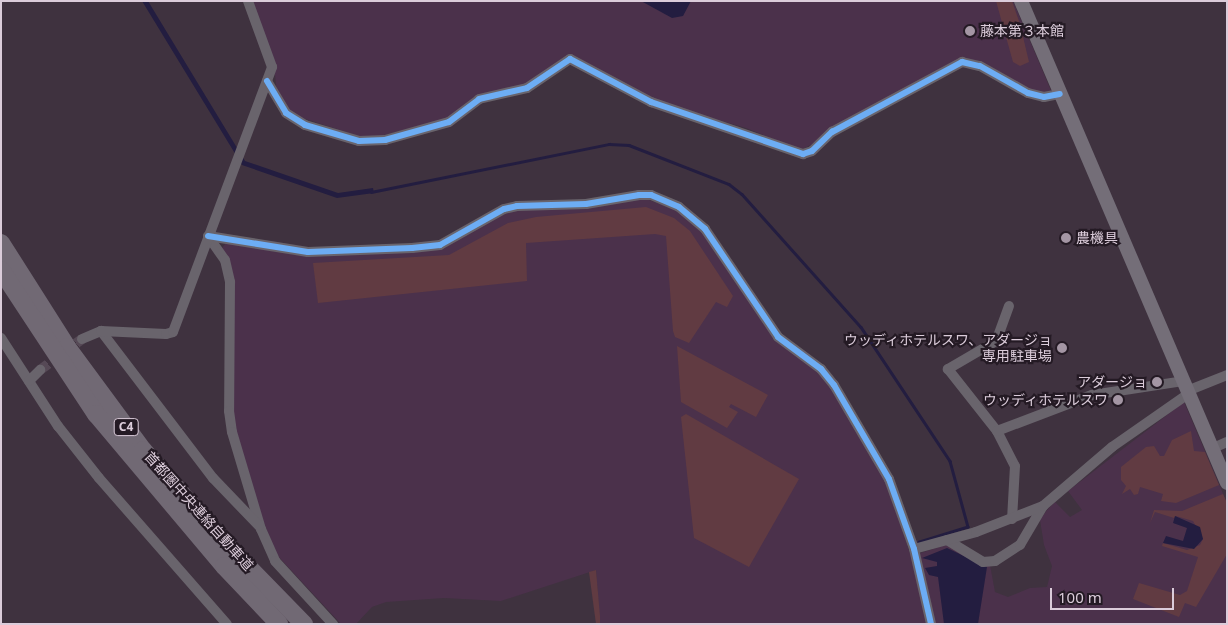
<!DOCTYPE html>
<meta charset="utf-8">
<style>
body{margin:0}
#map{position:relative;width:1228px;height:625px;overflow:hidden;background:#3f323f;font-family:"Noto Sans","Noto Sans JP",sans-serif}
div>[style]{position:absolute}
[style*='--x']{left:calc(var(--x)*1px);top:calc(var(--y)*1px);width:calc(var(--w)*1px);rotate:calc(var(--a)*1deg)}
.built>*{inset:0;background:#4b314b}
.green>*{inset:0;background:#613b42}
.water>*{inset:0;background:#231d40}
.stream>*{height:2.5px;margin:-1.25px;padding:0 1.25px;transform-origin:1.25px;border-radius:1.25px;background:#231d40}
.street-tunnel>*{height:10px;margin-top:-5px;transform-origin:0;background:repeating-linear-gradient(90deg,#564956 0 10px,transparent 0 15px)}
.street>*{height:10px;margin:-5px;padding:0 5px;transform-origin:5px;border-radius:5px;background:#69646c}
.secondary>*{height:14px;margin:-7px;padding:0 7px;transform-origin:7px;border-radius:7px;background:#746e78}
.highway>*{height:18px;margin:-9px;padding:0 9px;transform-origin:9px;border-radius:9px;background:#716974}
.cycleway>*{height:6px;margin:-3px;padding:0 3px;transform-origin:3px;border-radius:3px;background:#6dadf4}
.dots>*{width:14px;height:14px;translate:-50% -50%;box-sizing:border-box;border:2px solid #241a24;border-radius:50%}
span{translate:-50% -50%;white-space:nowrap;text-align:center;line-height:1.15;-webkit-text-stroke:4.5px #241a24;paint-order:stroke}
.shield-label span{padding:1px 4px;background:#241a24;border:1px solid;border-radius:4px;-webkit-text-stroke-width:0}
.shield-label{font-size:12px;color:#dbccda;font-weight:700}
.poi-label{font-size:14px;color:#dbccda}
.left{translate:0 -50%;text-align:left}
.right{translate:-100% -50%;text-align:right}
.street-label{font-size:14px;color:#dbccda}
.frame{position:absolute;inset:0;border:2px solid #dbccda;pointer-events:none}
.scale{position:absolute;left:1050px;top:588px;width:124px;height:22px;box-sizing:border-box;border:2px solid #dbccda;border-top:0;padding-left:6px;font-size:15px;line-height:18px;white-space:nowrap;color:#dbccda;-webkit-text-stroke:4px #241a24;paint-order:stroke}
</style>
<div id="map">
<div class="built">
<i style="clip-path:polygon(252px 1px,1013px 1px,1052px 93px,1039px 94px,972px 60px,801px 150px,746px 128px,666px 105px,568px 56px,526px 84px,475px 98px,447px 119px,368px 139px,293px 115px,277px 93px,274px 65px)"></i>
<i style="clip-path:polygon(646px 199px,677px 210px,703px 233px,774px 339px,817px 371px,830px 386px,885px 480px,911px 556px,946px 545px,990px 565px,995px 592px,1008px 597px,1030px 588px,1047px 587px,1052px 566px,1044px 545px,1040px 520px,1047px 510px,1055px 502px,1070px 517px,1082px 510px,1068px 491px,1184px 402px,1227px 503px,1227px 624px,600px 624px,596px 570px,501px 601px,444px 598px,386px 602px,372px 607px,356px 624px,341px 624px,276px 554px,261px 515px,233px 421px,229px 261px,222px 248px,226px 243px,297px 255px,447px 246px,497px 217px,516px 210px)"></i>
</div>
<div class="green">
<i style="clip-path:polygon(996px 1px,1012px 1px,1020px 24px,1029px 62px,1020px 66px,1013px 62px)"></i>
<i style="clip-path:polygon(646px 207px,674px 218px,690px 231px,733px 296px,727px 307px,716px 302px,689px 343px,675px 337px,673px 331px,666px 236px,655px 234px,526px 243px,527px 281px,318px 303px,313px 263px,449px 255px,508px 223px,536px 217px)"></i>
<i style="clip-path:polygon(677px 346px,768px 395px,756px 417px,731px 404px,729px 407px,738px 412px,727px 428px,681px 402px)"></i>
<i style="clip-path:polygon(686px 414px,799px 479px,749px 567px,694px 538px,681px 417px)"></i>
<i style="clip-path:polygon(1191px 431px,1194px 451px,1205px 452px,1219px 485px,1176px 503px,1161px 501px,1163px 494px,1140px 487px,1138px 494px,1134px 495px,1130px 489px,1122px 494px,1126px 486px,1121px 480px,1121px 467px,1146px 447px,1154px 446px,1160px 456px,1164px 456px,1172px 440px)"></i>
<i style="clip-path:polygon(1223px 494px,1227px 503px,1227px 554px,1196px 607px,1185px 603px,1179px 617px,1133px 599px,1139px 583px,1180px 595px,1187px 591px,1198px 557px,1162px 546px,1163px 543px,1187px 550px,1200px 545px,1203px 539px,1193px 521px,1176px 516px,1174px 518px,1155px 512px,1150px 523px,1154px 510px,1182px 511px)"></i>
<i style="clip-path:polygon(596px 570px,600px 616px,600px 624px,596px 624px,589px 572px)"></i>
</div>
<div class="water">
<i style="clip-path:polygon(142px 1px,148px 1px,245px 161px,338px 193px,373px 188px,374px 193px,337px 198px,242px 165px)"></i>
<i style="clip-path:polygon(641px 1px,691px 1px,683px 16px,672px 18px)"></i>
<i style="clip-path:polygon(1175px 516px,1200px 527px,1203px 539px,1194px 549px,1163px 543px,1166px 536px,1183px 541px,1187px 528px,1173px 523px)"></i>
<i style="clip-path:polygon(947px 548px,987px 567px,978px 624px,944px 624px,938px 577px,929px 575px,925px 568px,937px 566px,937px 562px,922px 558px)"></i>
</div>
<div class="stream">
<i style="--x:371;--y:192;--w:243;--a:-11.4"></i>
<i style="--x:609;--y:144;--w:20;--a:3"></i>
<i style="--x:629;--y:145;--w:107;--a:21.3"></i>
<i style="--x:729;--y:184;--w:16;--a:38"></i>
<i style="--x:742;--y:194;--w:178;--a:48.2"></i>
<i style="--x:861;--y:327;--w:161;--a:56.4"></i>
<i style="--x:950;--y:461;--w:68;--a:74.7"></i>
<i style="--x:968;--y:527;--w:51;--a:163"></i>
</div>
<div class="street-tunnel">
<i style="--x:40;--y:370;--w:52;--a:-36.4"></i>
</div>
<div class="street">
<i style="--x:267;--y:81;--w:37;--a:59"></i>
<i style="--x:286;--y:113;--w:22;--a:32"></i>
<i style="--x:305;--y:125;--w:56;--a:16.5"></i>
<i style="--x:359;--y:141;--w:26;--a:-2"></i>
<i style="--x:385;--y:140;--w:66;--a:-15.7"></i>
<i style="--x:449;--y:122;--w:38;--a:-37"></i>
<i style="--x:479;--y:99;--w:49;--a:-12.9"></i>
<i style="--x:527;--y:88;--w:52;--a:-34"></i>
<i style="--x:570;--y:59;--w:92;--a:28"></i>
<i style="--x:651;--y:102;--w:161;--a:18.9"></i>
<i style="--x:803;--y:154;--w:9;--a:-18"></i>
<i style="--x:812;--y:151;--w:28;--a:-44"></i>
<i style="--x:832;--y:132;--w:148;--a:-28.3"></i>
<i style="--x:962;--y:62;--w:18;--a:13"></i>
<i style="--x:980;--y:66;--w:55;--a:29.4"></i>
<i style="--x:1028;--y:93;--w:16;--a:14"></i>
<i style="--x:1044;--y:97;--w:16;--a:-11"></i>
<i style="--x:208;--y:236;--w:101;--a:9.1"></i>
<i style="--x:308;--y:252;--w:104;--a:-2.2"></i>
<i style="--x:412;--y:248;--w:28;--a:-6"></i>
<i style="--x:440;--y:245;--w:73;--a:-29.4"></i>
<i style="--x:504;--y:209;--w:13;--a:-13"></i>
<i style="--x:517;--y:206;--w:69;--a:-1.7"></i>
<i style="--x:586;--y:204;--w:54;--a:-9.6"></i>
<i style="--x:639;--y:195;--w:12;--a:0"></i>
<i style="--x:651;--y:195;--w:30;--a:23"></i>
<i style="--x:679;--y:207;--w:34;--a:40"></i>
<i style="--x:705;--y:229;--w:130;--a:55.9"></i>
<i style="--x:778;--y:337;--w:54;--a:36.7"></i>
<i style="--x:821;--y:369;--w:21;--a:51"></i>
<i style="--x:834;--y:385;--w:109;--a:59.7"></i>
<i style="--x:889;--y:479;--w:74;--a:70.3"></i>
<i style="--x:914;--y:549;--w:77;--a:77.2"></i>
<i style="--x:208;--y:236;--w:29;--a:55"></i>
<i style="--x:225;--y:260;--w:23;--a:77"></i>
<i style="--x:230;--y:282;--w:129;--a:90.4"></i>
<i style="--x:229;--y:411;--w:21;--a:82"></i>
<i style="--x:232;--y:432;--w:101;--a:73.4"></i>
<i style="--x:261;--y:529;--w:35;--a:66"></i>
<i style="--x:275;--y:561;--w:86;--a:47.4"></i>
<i style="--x:1009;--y:306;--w:37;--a:110"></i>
<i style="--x:996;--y:341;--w:56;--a:149.7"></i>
<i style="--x:948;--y:369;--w:79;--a:51.7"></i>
<i style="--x:997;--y:431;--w:39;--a:63"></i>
<i style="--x:1015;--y:466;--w:53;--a:93.2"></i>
<i style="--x:101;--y:331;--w:185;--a:52.7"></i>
<i style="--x:213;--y:478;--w:66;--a:46.2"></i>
<i style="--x:1;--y:338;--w:105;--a:57.1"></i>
<i style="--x:58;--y:426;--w:66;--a:51.7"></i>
<i style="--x:99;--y:478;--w:194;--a:48.8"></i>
<i style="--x:82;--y:339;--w:21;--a:-23"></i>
<i style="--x:101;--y:331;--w:65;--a:2.6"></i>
<i style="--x:166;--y:334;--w:7;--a:-16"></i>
<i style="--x:173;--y:332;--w:283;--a:-69.5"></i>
<i style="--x:272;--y:67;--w:70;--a:-110"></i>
<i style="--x:29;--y:381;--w:16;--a:-45"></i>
<i style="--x:1187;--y:391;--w:43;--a:-21.8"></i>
<i style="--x:997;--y:431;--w:102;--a:-20.8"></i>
<i style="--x:1092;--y:395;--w:92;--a:-8.7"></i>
<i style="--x:1211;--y:449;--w:17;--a:-24"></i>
<i style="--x:947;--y:540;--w:42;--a:31.4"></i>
<i style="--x:983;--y:562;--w:12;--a:-5"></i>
<i style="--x:995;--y:561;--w:30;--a:-33"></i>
<i style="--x:1020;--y:545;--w:45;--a:-59.5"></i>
<i style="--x:914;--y:549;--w:64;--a:-15.3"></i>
<i style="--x:976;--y:532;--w:72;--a:-21.2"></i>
<i style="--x:1043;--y:506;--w:91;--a:-40.5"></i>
<i style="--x:1112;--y:447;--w:93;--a:-34.9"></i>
</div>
<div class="secondary">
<i style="--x:1021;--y:1;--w:524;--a:66.86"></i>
</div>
<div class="highway">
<i style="--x:1;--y:243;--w:123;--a:57.6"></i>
<i style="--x:67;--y:347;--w:128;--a:53.6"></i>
<i style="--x:143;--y:450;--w:118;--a:48.8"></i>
<i style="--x:221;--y:539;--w:119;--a:45.7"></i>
<i style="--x:1;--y:270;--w:173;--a:56.6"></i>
<i style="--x:96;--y:414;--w:199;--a:49.9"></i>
<i style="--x:224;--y:566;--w:80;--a:46.5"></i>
</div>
<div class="cycleway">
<i style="--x:267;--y:81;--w:37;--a:59"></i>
<i style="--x:286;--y:113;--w:22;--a:32"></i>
<i style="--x:305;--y:125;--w:56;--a:16.5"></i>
<i style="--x:359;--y:141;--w:26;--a:-2"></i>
<i style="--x:385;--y:140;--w:66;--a:-15.7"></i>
<i style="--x:449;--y:122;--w:38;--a:-37"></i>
<i style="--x:479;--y:99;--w:49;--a:-12.9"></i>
<i style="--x:527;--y:88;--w:52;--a:-34"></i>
<i style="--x:570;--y:59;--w:92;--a:28"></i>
<i style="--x:651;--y:102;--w:161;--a:18.9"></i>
<i style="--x:803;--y:154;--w:9;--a:-18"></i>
<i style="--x:812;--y:151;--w:28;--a:-44"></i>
<i style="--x:832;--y:132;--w:148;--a:-28.3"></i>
<i style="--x:962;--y:62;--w:18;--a:13"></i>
<i style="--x:980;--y:66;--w:55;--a:29.4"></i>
<i style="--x:1028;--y:93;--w:16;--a:14"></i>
<i style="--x:1044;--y:97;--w:16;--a:-11"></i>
<i style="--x:208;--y:236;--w:101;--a:9.1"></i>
<i style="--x:308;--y:252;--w:104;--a:-2.2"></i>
<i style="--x:412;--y:248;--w:28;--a:-6"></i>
<i style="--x:440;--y:245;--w:73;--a:-29.4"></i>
<i style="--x:504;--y:209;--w:13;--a:-13"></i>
<i style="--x:517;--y:206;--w:69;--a:-1.7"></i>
<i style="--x:586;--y:204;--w:54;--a:-9.6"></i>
<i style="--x:639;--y:195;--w:12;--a:0"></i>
<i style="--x:651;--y:195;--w:30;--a:23"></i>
<i style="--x:679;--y:207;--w:34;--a:40"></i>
<i style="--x:705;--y:229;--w:130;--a:55.9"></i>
<i style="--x:778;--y:337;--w:54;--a:36.7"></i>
<i style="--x:821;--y:369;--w:21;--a:51"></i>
<i style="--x:834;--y:385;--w:109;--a:59.7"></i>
<i style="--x:889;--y:479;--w:74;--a:70.3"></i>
<i style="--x:914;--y:549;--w:77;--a:77.2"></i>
</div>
<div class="dots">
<i style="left:970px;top:31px;background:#a496a4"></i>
<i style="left:1066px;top:238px;background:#a496a4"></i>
<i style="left:1062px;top:348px;background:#a496a4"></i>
<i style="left:1157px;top:382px;background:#a496a4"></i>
<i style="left:1118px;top:400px;background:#a496a4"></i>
</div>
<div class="shield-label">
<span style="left:126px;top:427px">C4</span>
</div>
<div class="poi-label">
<span class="left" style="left:980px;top:31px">藤本第３本館</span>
<span class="left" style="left:1076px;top:238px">農機具</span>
<span class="right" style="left:1052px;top:348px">ウッディホテルスワ、アダージョ<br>専用駐車場</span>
<span class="right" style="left:1147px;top:382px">アダージョ</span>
<span class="right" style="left:1108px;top:400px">ウッディホテルスワ</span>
</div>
<div class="street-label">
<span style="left:199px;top:511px;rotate:48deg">首都圏中央連絡自動車道</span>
</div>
<div class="frame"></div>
<div class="scale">100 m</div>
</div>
